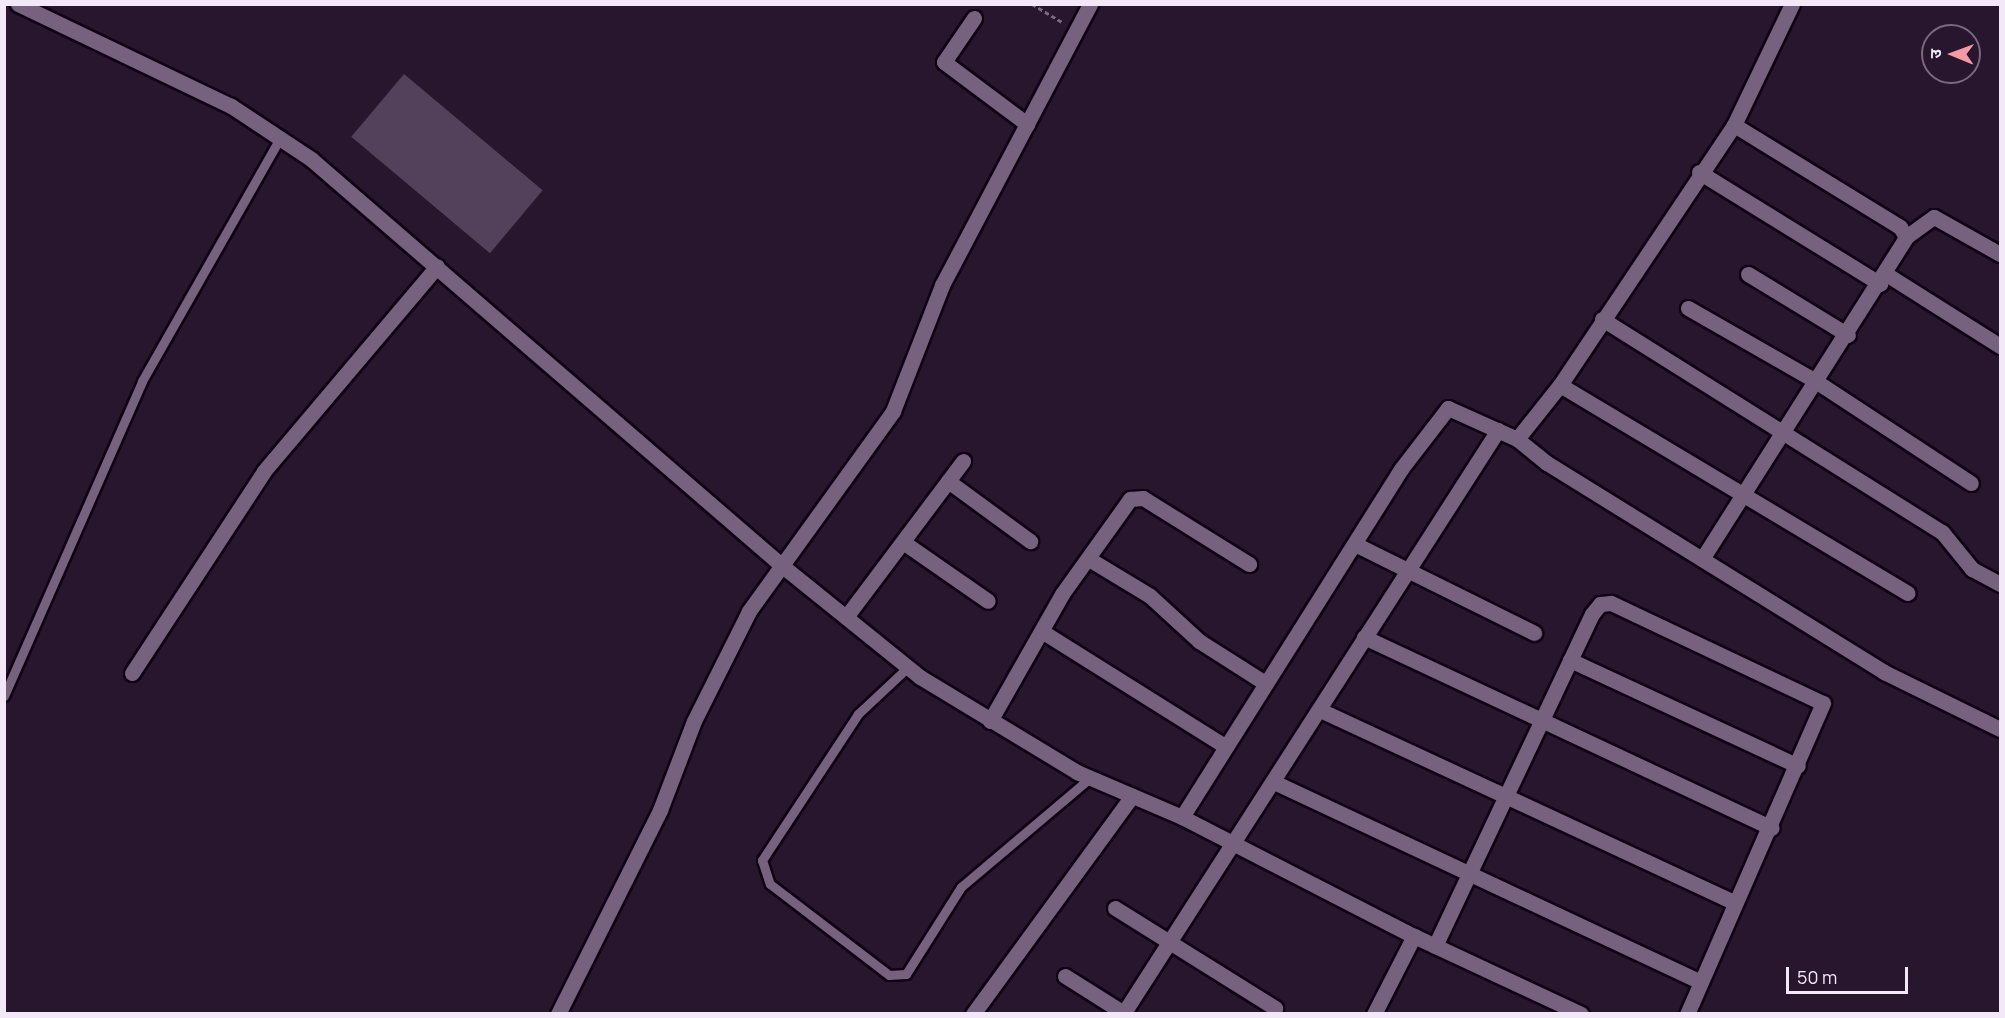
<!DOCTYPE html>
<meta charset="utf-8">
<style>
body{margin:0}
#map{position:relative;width:2005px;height:1018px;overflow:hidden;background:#27162e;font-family:Manrope,"Noto Sans Devanagari",sans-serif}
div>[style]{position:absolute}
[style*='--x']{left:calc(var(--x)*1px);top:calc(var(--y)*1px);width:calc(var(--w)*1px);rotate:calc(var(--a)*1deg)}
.building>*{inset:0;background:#53405a;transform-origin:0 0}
.path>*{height:3px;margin-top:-1.5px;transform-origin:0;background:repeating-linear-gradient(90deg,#77697e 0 4.5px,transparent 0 7.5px)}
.roads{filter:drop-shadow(2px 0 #100215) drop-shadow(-2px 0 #100215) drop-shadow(0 2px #100215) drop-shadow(0 -2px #100215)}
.service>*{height:9px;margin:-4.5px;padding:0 4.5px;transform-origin:4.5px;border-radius:4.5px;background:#76627e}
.minor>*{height:15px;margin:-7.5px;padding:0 7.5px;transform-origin:7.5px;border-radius:7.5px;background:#76627e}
span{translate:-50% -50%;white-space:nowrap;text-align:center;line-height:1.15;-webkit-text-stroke:6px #27162e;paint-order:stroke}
.frame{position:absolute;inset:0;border:6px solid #f3e8f8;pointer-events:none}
.north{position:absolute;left:1921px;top:24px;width:60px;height:60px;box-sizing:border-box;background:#27162e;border:2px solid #796a7f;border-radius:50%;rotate:271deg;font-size:16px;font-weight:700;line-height:24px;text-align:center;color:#f3e8f8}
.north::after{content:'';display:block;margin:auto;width:21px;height:27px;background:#f49aa4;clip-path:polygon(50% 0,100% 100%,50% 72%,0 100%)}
.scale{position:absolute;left:1786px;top:967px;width:122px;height:27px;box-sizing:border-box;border:3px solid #f3e8f8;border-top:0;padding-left:8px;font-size:18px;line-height:21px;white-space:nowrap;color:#f3e8f8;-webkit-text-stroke:4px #27162e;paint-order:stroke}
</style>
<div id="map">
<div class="building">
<i style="left:404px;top:74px;width:181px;height:82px;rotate:40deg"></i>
</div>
<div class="path">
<i style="--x:1032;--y:4;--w:37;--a:31"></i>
</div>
<div class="roads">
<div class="service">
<i style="--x:908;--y:667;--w:69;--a:136.8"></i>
<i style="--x:858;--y:714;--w:175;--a:123.3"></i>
<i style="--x:762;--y:860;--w:25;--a:72"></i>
<i style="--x:770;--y:884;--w:150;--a:37.4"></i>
<i style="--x:889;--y:975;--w:17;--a:-3"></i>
<i style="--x:906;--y:974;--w:103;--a:-57.7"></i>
<i style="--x:961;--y:887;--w:169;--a:-40.2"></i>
<i style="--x:4;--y:696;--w:344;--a:-66.3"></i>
<i style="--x:142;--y:381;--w:279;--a:-60.4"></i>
</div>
<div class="minor">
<i style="--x:18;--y:4;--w:236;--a:25.6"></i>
<i style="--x:231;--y:106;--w:96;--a:33.5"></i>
<i style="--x:311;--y:159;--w:620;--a:40.81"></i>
<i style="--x:780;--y:564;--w:180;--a:38.9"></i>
<i style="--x:920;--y:677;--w:184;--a:31.2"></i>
<i style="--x:1077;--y:772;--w:114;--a:23.2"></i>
<i style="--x:1182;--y:817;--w:261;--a:27.2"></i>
<i style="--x:1414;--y:936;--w:184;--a:25"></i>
<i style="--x:974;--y:18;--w:53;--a:124.3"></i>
<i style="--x:944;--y:62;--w:104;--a:36.8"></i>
<i style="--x:1699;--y:172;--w:213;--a:31.7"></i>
<i style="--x:1906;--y:237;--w:34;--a:-36"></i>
<i style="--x:1934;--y:217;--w:76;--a:29.3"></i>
<i style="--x:1748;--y:274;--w:117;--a:31.4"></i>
<i style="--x:1886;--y:274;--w:135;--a:32.3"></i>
<i style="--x:1688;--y:308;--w:149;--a:29.8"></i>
<i style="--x:1817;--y:382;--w:184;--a:33.3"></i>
<i style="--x:1602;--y:319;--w:401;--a:32.1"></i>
<i style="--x:1942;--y:532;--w:48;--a:51"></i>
<i style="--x:1972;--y:569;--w:32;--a:28"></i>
<i style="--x:1560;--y:385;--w:405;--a:30.9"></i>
<i style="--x:1517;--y:439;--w:69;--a:-51.5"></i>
<i style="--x:1560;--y:385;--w:313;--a:-56.2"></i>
<i style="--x:1734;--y:125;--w:134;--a:-64.4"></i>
<i style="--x:948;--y:481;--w:102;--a:36.2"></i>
<i style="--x:903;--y:542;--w:103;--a:34.8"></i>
<i style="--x:1355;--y:544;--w:200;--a:26.4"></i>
<i style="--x:1089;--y:559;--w:71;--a:31.2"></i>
<i style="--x:1150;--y:596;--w:67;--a:42.6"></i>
<i style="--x:1199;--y:641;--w:78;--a:32.5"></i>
<i style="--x:1702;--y:559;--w:381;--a:-57.6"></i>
<i style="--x:1906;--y:237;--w:12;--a:-121"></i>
<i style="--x:1900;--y:227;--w:195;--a:-148.4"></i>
<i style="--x:846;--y:617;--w:195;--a:-53.1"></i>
<i style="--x:1043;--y:632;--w:215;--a:32.1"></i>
<i style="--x:1364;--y:637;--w:450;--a:25.1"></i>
<i style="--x:1570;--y:660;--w:251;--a:24.9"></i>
<i style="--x:132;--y:673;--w:241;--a:-56.8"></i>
<i style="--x:264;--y:471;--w:268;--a:-49.8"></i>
<i style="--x:1320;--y:710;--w:458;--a:24.9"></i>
<i style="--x:990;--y:721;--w:146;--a:-60.4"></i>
<i style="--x:1062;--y:594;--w:117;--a:-54.4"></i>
<i style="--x:1130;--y:499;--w:13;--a:-4"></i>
<i style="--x:1143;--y:498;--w:125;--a:31.9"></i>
<i style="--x:1276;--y:783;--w:468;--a:25.1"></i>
<i style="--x:1182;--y:817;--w:411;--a:-57.8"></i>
<i style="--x:1401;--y:469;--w:77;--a:-52.4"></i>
<i style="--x:1448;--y:408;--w:76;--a:24.2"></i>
<i style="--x:1517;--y:439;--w:38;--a:39"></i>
<i style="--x:1547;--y:463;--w:397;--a:31.8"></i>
<i style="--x:1884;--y:672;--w:129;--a:26.2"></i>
<i style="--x:1115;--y:908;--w:189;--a:32"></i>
<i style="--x:1435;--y:946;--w:367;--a:-64.7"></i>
<i style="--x:1592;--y:614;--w:13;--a:-51"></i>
<i style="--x:1600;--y:604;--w:11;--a:-5"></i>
<i style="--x:1611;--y:603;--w:234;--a:25.3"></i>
<i style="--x:1823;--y:703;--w:339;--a:113.6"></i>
<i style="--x:1065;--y:976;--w:71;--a:32.3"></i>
<i style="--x:558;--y:1014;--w:228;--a:-63.4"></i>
<i style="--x:660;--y:810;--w:95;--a:-69.1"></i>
<i style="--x:694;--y:721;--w:123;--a:-63.4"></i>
<i style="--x:749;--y:611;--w:246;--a:-54.2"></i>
<i style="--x:893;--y:411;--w:135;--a:-68.7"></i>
<i style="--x:942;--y:285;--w:318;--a:-62.2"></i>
<i style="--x:973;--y:1014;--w:270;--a:-53.9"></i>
<i style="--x:1123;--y:1014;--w:694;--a:-57.29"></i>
<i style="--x:1374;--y:1014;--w:88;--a:-62.9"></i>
</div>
</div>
<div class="frame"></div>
<div class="north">उ</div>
<div class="scale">50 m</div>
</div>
